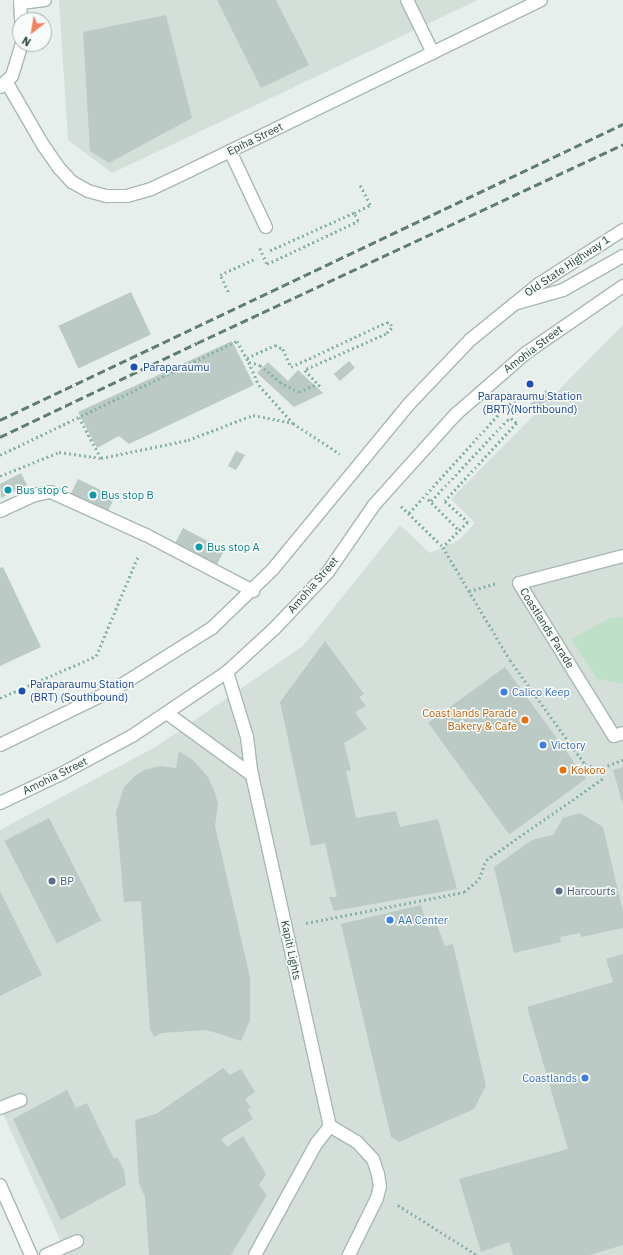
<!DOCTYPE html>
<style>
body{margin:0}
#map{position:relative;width:623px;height:1255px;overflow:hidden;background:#e6efeb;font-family:"IBM Plex Sans",sans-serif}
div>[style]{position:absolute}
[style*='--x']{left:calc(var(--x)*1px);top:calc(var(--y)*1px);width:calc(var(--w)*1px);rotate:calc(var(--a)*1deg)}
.built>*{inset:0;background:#d4dfda}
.green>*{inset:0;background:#bfe0c8}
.building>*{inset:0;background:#bbcac4;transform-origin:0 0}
.path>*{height:2.5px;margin-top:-1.25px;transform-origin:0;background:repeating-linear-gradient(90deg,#86b3a5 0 2px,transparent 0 5px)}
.roads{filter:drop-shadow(1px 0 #a8b8b2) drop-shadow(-1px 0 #a8b8b2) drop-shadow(0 1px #a8b8b2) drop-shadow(0 -1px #a8b8b2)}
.service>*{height:12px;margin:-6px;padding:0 6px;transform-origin:6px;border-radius:6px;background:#fff}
.minor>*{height:12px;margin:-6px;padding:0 6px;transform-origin:6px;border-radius:6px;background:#fff}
.tertiary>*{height:12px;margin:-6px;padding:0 6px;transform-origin:6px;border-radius:6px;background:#fff}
.secondary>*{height:12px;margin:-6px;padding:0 6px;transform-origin:6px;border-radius:6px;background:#fff}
.rail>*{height:3px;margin-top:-1.5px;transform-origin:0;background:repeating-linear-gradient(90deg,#5f7d75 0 8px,transparent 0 12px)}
.dots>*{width:11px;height:11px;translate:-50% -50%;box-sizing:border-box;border:2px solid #f7fbf9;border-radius:50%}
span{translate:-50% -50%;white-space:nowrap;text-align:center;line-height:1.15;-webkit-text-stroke:3px #f7fbf9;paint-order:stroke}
.street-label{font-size:11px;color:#24423a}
.transit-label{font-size:11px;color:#164399}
.left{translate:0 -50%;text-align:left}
.culture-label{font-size:11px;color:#0d838f}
.shop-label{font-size:11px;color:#366cbe}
.right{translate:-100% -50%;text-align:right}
.food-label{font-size:11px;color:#c56008}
.service-label{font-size:11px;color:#4e5e75}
.north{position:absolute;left:12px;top:12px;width:40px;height:40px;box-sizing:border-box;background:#f7fbf9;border:1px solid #a3b1ad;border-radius:50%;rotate:211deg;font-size:11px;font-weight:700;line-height:16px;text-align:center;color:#24423a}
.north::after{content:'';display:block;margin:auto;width:14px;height:18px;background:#f4845f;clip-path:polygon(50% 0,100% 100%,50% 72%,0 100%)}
</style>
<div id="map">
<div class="built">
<i style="clip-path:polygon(59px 0,478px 0,112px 173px,68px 140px)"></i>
<i style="clip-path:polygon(623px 325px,623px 1255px,67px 1255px,0 1107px,0 830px,157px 746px,303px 646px,400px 525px,430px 553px,459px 540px,475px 523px,451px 499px)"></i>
</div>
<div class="green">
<i style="clip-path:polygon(623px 617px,623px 684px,597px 679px,571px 639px,610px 618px)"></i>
</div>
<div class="building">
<i style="clip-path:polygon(217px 0,276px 0,309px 65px,261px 88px)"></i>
<i style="clip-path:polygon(166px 15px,192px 118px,109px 163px,90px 151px,83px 32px)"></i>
<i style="left:131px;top:292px;width:47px;height:80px;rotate:65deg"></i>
<i style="clip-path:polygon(232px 341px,254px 385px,129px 444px,119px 436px,97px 448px,78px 412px)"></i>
<i style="left:349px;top:361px;width:9px;height:20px;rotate:49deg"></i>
<i style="clip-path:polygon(268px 362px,288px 381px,298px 370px,323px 393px,294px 407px,257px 373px)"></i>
<i style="left:546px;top:390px;width:9px;height:21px;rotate:49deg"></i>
<i style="clip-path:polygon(236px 451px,245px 455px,236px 470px,228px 466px)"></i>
<i style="clip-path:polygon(21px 473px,27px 485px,1px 498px,0 484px)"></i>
<i style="left:78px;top:479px;width:41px;height:17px;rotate:26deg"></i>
<i style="left:183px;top:528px;width:47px;height:18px;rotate:28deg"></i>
<i style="clip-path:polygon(3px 567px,41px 647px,0 666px,0 568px)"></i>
<i style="clip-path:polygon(325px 641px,364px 694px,359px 697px,366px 706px,355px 712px,367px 729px,344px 743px,351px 770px,346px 771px,356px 818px,396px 811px,400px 827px,438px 819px,457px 889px,334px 911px,329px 897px,337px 897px,325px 843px,311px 846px,280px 702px)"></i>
<i style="left:505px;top:667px;width:138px;height:95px;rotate:54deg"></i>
<i style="clip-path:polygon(179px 751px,194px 761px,208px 777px,215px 793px,218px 804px,215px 826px,250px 977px,250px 1020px,241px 1041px,207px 1030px,162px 1033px,154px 1037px,150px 1029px,141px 901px,124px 902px,116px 812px,124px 787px,135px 776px,144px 770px,160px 766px,176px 768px)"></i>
<i style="clip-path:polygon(623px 767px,623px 805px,613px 770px)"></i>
<i style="clip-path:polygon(580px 813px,603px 827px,623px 912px,623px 928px,581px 937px,580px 933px,560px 937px,561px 942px,514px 953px,494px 867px,532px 840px,553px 835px,563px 818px)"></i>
<i style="left:49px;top:818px;width:115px;height:50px;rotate:63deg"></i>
<i style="clip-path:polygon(0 891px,42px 975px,0 996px)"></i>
<i style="clip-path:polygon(421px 905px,427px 927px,437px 925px,445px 946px,453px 944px,486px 1086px,474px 1109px,399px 1142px,391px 1137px,341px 924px)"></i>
<i style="clip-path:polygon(623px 954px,623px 1245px,590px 1255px,513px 1255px,509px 1242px,481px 1252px,459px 1179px,568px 1149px,527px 1007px,613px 982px,606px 959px)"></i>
<i style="clip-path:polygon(223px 1068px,230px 1075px,241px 1069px,255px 1092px,245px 1099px,251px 1108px,247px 1109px,253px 1119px,221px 1139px,227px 1147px,243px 1136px,266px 1174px,259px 1185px,267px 1195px,231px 1255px,149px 1255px,145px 1197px,139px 1183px,135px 1120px,156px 1114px)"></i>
<i style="clip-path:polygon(67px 1090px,76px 1108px,87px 1103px,114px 1159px,117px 1157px,124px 1170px,126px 1185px,61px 1220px,13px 1119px)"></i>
</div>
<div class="path">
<i style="--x:354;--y:213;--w:18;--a:-27"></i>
<i style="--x:370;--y:205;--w:22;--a:-117"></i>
<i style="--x:260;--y:248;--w:17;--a:66"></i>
<i style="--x:267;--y:264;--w:101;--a:-25.3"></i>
<i style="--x:358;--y:221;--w:9;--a:-117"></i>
<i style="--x:354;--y:213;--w:92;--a:155.7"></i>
<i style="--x:228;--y:292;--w:19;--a:-115"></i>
<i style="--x:220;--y:275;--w:40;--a:-25"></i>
<i style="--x:247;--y:358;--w:31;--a:-25"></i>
<i style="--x:275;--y:345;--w:9;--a:27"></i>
<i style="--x:283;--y:349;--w:20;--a:66"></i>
<i style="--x:291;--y:367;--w:106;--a:-25.1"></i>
<i style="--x:387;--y:322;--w:4;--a:27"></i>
<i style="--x:391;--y:324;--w:4;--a:76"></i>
<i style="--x:392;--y:328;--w:8;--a:135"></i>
<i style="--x:386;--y:334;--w:89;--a:156"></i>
<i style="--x:305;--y:370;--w:25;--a:47"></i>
<i style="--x:249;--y:362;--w:25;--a:67"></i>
<i style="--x:259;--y:385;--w:51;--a:48.2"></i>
<i style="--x:293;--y:423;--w:56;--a:33.4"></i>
<i style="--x:79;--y:417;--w:47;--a:61.8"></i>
<i style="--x:0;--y:455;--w:263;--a:-25.7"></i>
<i style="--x:237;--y:341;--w:24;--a:60"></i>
<i style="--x:249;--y:362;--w:11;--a:15"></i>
<i style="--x:260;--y:365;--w:26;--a:40"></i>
<i style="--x:280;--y:382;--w:21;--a:28"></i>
<i style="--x:299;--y:392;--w:20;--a:-24"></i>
<i style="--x:0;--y:476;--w:64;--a:-22.1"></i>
<i style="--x:59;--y:452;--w:42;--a:8.1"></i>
<i style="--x:101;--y:458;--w:89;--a:-11.7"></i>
<i style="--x:188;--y:440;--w:70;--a:-21"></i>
<i style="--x:253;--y:415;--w:41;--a:11.3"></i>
<i style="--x:428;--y:499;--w:45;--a:45"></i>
<i style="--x:431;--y:501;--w:111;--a:-46.8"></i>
<i style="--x:507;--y:420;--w:4;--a:-27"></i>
<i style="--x:511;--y:418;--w:8;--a:40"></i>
<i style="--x:517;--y:423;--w:106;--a:132.7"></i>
<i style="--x:445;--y:501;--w:31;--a:42"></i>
<i style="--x:468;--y:522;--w:35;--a:135"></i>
<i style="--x:401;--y:506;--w:59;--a:44.3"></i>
<i style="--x:443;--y:547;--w:131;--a:59.3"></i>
<i style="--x:510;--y:660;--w:128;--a:54.2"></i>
<i style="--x:585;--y:764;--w:14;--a:21"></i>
<i style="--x:598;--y:769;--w:27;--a:-20"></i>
<i style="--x:409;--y:513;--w:143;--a:-47.8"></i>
<i style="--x:505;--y:407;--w:14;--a:-34"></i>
<i style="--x:517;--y:399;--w:18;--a:-16"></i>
<i style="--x:469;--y:591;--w:29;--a:-16"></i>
<i style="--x:0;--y:698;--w:105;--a:-23.6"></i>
<i style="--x:96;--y:656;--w:108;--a:-67.2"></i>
<i style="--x:306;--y:923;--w:161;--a:-11.1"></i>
<i style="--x:464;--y:892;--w:20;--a:-41"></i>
<i style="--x:479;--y:879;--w:20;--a:-70"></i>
<i style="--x:486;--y:860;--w:145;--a:-34.9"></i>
<i style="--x:398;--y:1205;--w:93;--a:32.3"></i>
</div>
<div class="roads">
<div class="service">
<i style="--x:407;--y:0;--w:59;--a:63.9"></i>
<i style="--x:21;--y:3;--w:24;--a:-7"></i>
<i style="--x:230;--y:151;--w:84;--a:64.7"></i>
<i style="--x:514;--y:304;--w:51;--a:-15.9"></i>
<i style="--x:563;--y:290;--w:69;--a:-29.5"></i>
<i style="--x:0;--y:511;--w:38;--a:-25"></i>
<i style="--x:35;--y:495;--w:16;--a:-11"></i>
<i style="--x:51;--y:492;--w:104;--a:24.4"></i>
<i style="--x:146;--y:535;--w:121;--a:27.6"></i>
<i style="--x:623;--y:556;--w:107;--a:165.4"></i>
<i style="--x:519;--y:583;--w:180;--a:58.2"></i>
<i style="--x:614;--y:736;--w:9;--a:-18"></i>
<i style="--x:227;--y:672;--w:68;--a:72.9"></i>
<i style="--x:247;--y:737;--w:38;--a:83"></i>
<i style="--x:252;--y:775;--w:360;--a:77.5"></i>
<i style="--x:330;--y:1126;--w:31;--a:31"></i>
<i style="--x:357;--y:1142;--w:23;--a:47"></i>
<i style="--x:373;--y:1159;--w:16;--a:72"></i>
<i style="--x:378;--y:1174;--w:12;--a:81"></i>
<i style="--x:380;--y:1186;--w:12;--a:104"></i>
<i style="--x:377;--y:1198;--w:64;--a:116.2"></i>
<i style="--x:168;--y:714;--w:104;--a:36"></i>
<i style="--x:0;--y:1108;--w:22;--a:-21"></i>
<i style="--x:46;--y:1255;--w:34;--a:-24"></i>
<i style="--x:255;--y:1255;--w:127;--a:-61.2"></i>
<i style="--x:316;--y:1144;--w:23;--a:-52"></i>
</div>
<div class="minor">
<i style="--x:7;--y:83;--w:72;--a:59.9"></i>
<i style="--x:43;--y:145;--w:28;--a:55"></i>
<i style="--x:59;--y:168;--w:19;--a:47"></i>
<i style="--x:72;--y:182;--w:18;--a:29"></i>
<i style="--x:88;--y:191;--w:20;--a:15"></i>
<i style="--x:107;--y:196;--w:20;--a:0"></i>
<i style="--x:127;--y:196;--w:25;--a:-16"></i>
<i style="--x:151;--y:189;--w:42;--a:-25.3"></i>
<i style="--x:189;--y:171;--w:391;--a:-25.9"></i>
</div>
<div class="tertiary">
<i style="--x:20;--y:0;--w:20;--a:87"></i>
<i style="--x:0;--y:87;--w:16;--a:-43"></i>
<i style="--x:12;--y:76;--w:34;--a:-73"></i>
</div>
<div class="secondary">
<i style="--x:0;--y:745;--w:128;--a:-26"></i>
<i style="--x:115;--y:689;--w:115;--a:-32.2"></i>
<i style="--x:212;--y:628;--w:85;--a:-44"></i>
<i style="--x:273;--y:569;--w:214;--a:-50.5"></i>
<i style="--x:409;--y:404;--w:88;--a:-46.4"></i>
<i style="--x:470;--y:340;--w:89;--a:-39.1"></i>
<i style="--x:539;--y:284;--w:100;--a:-32.7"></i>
<i style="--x:0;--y:803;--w:68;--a:-25.4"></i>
<i style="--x:61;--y:774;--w:81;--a:-28.2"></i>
<i style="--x:132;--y:736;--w:115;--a:-34"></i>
<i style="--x:227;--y:672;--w:64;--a:-42.5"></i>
<i style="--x:274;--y:629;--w:79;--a:-46.5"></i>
<i style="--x:328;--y:572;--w:81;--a:-55.5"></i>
<i style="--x:374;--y:505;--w:122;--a:-48"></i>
<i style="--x:456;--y:414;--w:93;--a:-41.1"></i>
<i style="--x:526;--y:353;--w:118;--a:-34.6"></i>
<i style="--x:0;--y:1185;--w:77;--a:66.1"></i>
</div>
</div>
<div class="rail">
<i style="--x:0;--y:420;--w:690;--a:-25.41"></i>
<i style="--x:0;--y:437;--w:218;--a:-25.5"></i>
<i style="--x:197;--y:343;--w:470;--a:-25"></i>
</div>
<div class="dots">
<i style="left:134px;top:367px;background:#1a4fb4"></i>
<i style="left:530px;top:384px;background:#1a4fb4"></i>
<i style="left:8px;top:490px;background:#0f9aa8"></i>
<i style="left:93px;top:495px;background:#0f9aa8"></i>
<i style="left:199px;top:547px;background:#0f9aa8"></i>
<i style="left:22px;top:691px;background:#1a4fb4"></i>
<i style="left:504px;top:692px;background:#3f7fe0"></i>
<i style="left:525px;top:720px;background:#e8710a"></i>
<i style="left:543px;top:745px;background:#3f7fe0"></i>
<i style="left:563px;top:770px;background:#e8710a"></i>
<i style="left:52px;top:881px;background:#5c6f8a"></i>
<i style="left:559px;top:891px;background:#5c6f8a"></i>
<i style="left:390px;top:920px;background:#3f7fe0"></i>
<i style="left:585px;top:1078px;background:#3f7fe0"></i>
</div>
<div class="street-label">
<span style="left:255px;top:139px;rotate:-26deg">Epiha Street</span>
<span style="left:567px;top:266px;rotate:-34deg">Old State Highway 1</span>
<span style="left:533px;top:349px;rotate:-37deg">Amohia Street</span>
<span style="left:313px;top:585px;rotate:-49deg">Amohia Street</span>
<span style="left:547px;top:628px;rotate:58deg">Coastlands Parade</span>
<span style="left:55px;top:776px;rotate:-26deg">Amohia Street</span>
<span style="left:291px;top:950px;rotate:78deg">Kapiti Lights</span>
</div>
<div class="transit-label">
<span class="left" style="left:143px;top:367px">Paraparaumu</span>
<span style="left:530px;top:403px">Paraparaumu Station<br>(BRT)(Northbound)</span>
<span class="left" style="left:30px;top:691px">Paraparaumu Station<br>(BRT) (Southbound)</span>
</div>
<div class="culture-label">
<span class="left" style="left:16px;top:490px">Bus stop C</span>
<span class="left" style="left:101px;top:495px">Bus stop B</span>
<span class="left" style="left:207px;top:547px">Bus stop A</span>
</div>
<div class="shop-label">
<span class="left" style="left:512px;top:692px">Calico Keep</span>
<span class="left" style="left:551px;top:745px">Victory</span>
<span class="left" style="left:398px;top:920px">AA Center</span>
<span class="right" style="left:577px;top:1078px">Coastlands</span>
</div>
<div class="food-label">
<span class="right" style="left:517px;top:720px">Coast lands Parade<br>Bakery &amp; Cafe</span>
<span class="left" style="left:571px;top:770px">Kokoro</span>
</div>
<div class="service-label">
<span class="left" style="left:60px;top:881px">BP</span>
<span class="left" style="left:567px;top:891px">Harcourts</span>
</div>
<div class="north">N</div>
</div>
